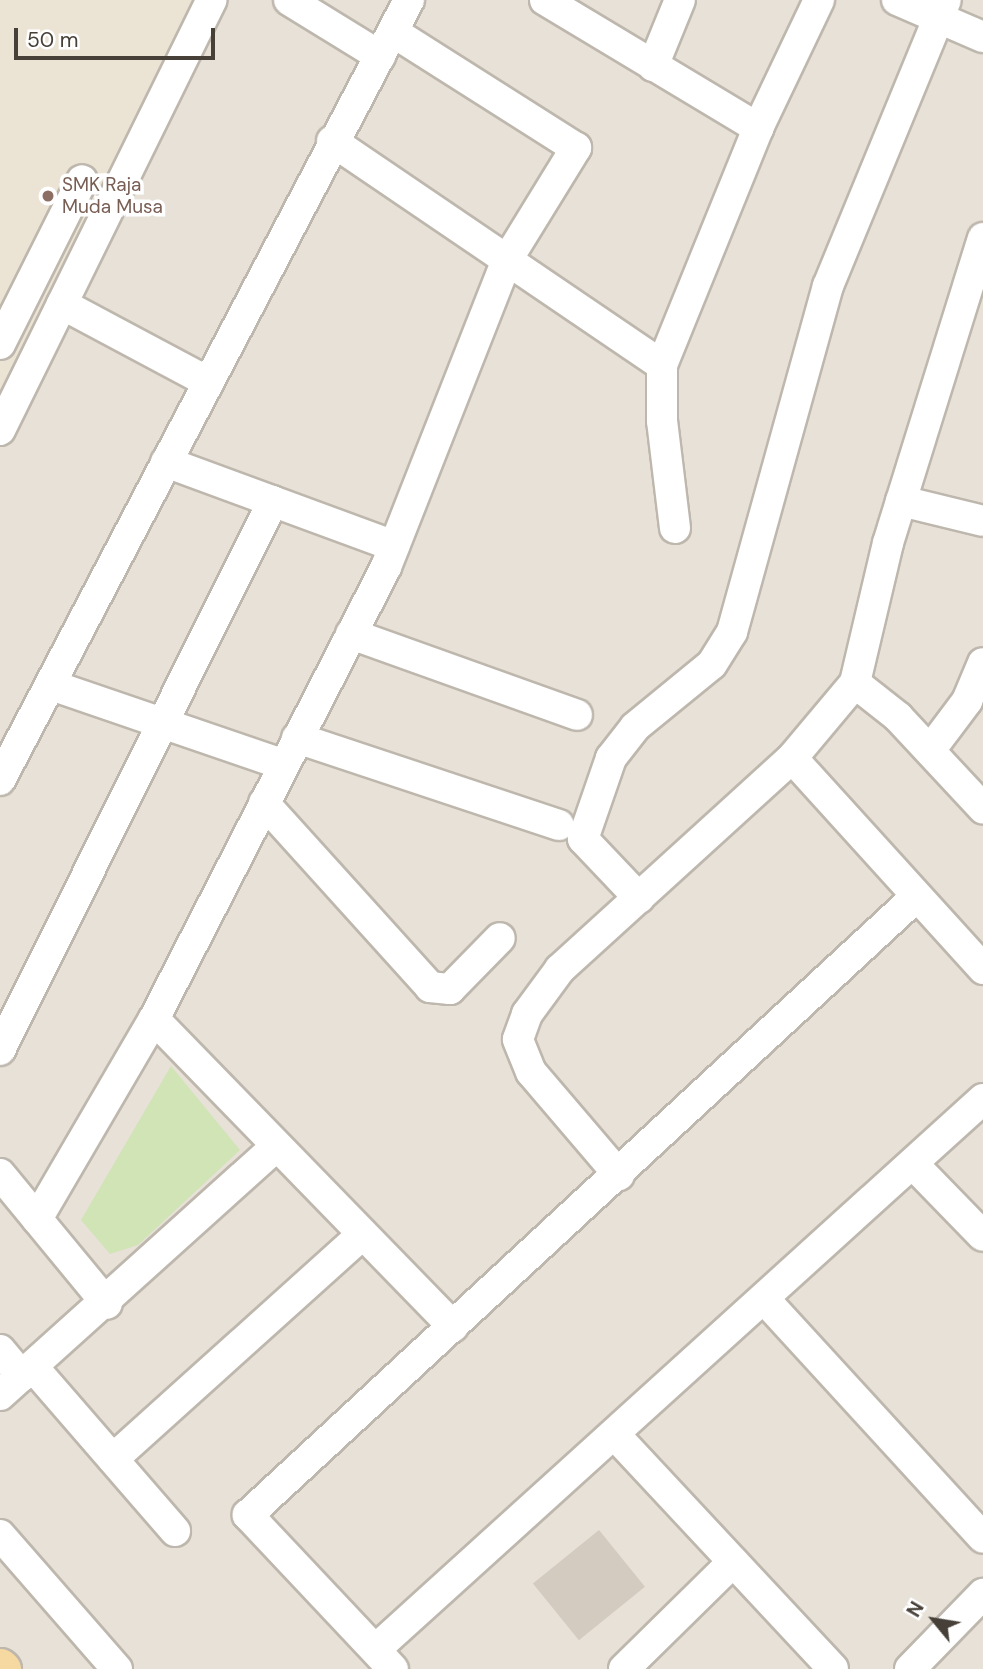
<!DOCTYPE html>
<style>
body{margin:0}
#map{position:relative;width:983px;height:1669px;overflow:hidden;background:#f3f0e9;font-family:"DM Sans",sans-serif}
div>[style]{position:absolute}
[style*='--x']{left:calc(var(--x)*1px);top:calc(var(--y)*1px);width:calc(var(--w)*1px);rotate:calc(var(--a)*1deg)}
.residential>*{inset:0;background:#e7e1d8;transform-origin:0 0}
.education>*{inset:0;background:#ebe4d5}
.green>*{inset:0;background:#d1e4b6}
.building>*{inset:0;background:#d4cbc0;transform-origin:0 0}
.roads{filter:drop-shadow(2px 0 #beb7ad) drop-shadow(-2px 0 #beb7ad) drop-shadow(0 2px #beb7ad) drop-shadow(0 -2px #beb7ad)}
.minor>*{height:30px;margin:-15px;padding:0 15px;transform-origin:15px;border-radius:15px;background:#fff}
.major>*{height:37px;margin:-18.5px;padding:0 18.5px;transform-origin:18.5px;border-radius:18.5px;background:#f6d9a0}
.dots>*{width:19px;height:19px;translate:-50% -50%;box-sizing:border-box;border:4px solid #fff;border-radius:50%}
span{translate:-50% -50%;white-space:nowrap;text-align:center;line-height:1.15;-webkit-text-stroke:7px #fff;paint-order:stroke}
.education-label{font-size:19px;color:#785e54}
.left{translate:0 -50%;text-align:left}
.north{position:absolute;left:899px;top:1585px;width:70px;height:70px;-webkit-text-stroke:5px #fff;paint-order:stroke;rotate:300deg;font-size:19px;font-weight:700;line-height:28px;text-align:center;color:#464038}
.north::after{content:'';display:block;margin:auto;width:24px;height:32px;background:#464038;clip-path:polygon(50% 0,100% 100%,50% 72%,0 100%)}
.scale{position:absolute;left:14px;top:28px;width:201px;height:32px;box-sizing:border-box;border:4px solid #464038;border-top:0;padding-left:9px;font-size:21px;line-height:24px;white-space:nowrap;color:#464038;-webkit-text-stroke:5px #fff;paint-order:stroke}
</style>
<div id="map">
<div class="residential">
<i style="left:0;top:0;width:983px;height:1669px"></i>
</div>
<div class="education">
<i style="clip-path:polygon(0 0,192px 0,0 393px)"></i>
</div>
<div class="green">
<i style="clip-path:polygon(171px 1066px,240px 1150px,138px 1245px,110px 1254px,81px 1220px)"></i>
</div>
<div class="building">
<i style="left:599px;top:1530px;width:73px;height:85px;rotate:51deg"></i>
</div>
<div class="roads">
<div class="minor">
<i style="--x:289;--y:0;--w:107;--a:31.6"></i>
<i style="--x:545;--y:0;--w:249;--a:31"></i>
<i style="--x:897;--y:0;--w:94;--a:23.3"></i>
<i style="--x:653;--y:66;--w:71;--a:-67.8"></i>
<i style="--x:332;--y:141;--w:399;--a:34.2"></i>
<i style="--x:983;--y:238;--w:319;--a:107.3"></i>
<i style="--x:888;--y:543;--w:144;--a:103.3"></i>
<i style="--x:855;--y:683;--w:55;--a:38.3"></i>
<i style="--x:898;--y:717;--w:125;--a:47"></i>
<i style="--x:62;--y:304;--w:166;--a:28.1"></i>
<i style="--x:0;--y:344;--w:183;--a:-63.4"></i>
<i style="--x:0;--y:430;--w:479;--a:-63.8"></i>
<i style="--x:166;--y:462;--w:243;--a:20.2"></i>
<i style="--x:901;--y:501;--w:84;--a:13.7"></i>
<i style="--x:675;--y:528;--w:108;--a:-96.9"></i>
<i style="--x:662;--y:421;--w:56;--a:-90"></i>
<i style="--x:662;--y:365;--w:256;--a:-67.9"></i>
<i style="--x:758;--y:128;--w:142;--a:-64.5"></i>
<i style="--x:351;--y:634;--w:240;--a:19.7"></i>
<i style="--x:51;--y:685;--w:246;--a:18.9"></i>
<i style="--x:297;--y:738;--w:276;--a:18.4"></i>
<i style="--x:931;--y:749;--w:60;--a:-53.1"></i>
<i style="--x:967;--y:701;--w:41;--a:-67.2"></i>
<i style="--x:792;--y:758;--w:285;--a:47.8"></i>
<i style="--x:0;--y:780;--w:881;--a:-62.33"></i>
<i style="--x:264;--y:803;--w:248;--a:47.9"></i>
<i style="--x:430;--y:987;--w:20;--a:6"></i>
<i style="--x:450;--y:989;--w:71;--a:-45.6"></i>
<i style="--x:639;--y:898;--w:81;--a:-133.5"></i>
<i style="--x:583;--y:839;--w:86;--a:-70.9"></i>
<i style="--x:611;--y:758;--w:39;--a:-52"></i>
<i style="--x:635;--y:727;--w:99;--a:-39.3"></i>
<i style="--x:712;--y:664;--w:38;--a:-58"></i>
<i style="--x:732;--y:632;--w:359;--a:-74.5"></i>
<i style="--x:828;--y:286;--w:309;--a:-67.6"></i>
<i style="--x:154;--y:1019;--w:429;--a:45.8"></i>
<i style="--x:0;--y:1050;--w:613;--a:-63.56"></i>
<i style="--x:913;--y:1164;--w:100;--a:45.8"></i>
<i style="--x:0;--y:1174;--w:168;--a:50.5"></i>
<i style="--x:619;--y:1175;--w:135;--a:-130.5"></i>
<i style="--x:531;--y:1072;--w:35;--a:-112"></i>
<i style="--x:518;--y:1039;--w:27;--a:-70"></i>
<i style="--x:527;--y:1014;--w:56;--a:-53.7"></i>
<i style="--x:560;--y:969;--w:314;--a:-42.3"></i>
<i style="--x:792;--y:758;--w:98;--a:-50"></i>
<i style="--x:37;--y:1219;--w:232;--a:-59.7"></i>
<i style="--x:154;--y:1019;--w:508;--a:-62.83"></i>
<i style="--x:386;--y:567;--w:330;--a:-68.5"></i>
<i style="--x:507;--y:260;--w:132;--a:-58.4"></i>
<i style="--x:576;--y:148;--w:217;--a:-147.6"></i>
<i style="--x:766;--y:1301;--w:321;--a:47.5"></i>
<i style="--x:0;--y:1350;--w:34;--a:50"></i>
<i style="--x:33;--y:1367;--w:217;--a:49.1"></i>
<i style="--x:0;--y:1395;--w:372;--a:-42"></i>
<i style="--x:616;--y:1436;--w:318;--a:47"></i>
<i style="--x:113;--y:1459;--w:336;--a:-42"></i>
<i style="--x:0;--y:1535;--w:178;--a:48.9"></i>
<i style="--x:376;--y:1649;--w:819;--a:-42.18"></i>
<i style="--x:393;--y:1669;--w:212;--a:-133.3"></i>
<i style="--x:248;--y:1515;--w:911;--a:-42.78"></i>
<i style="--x:624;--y:1669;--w:153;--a:-44.5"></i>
<i style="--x:910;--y:1669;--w:105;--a:-45.8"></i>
</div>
<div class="major">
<i style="--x:0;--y:1667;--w:3;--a:45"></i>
</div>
</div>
<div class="dots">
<i style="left:48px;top:196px;background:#8d6e63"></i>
</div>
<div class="education-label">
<span class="left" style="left:62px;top:196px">SMK Raja<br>Muda Musa</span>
</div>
<div class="north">N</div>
<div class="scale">50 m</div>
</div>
